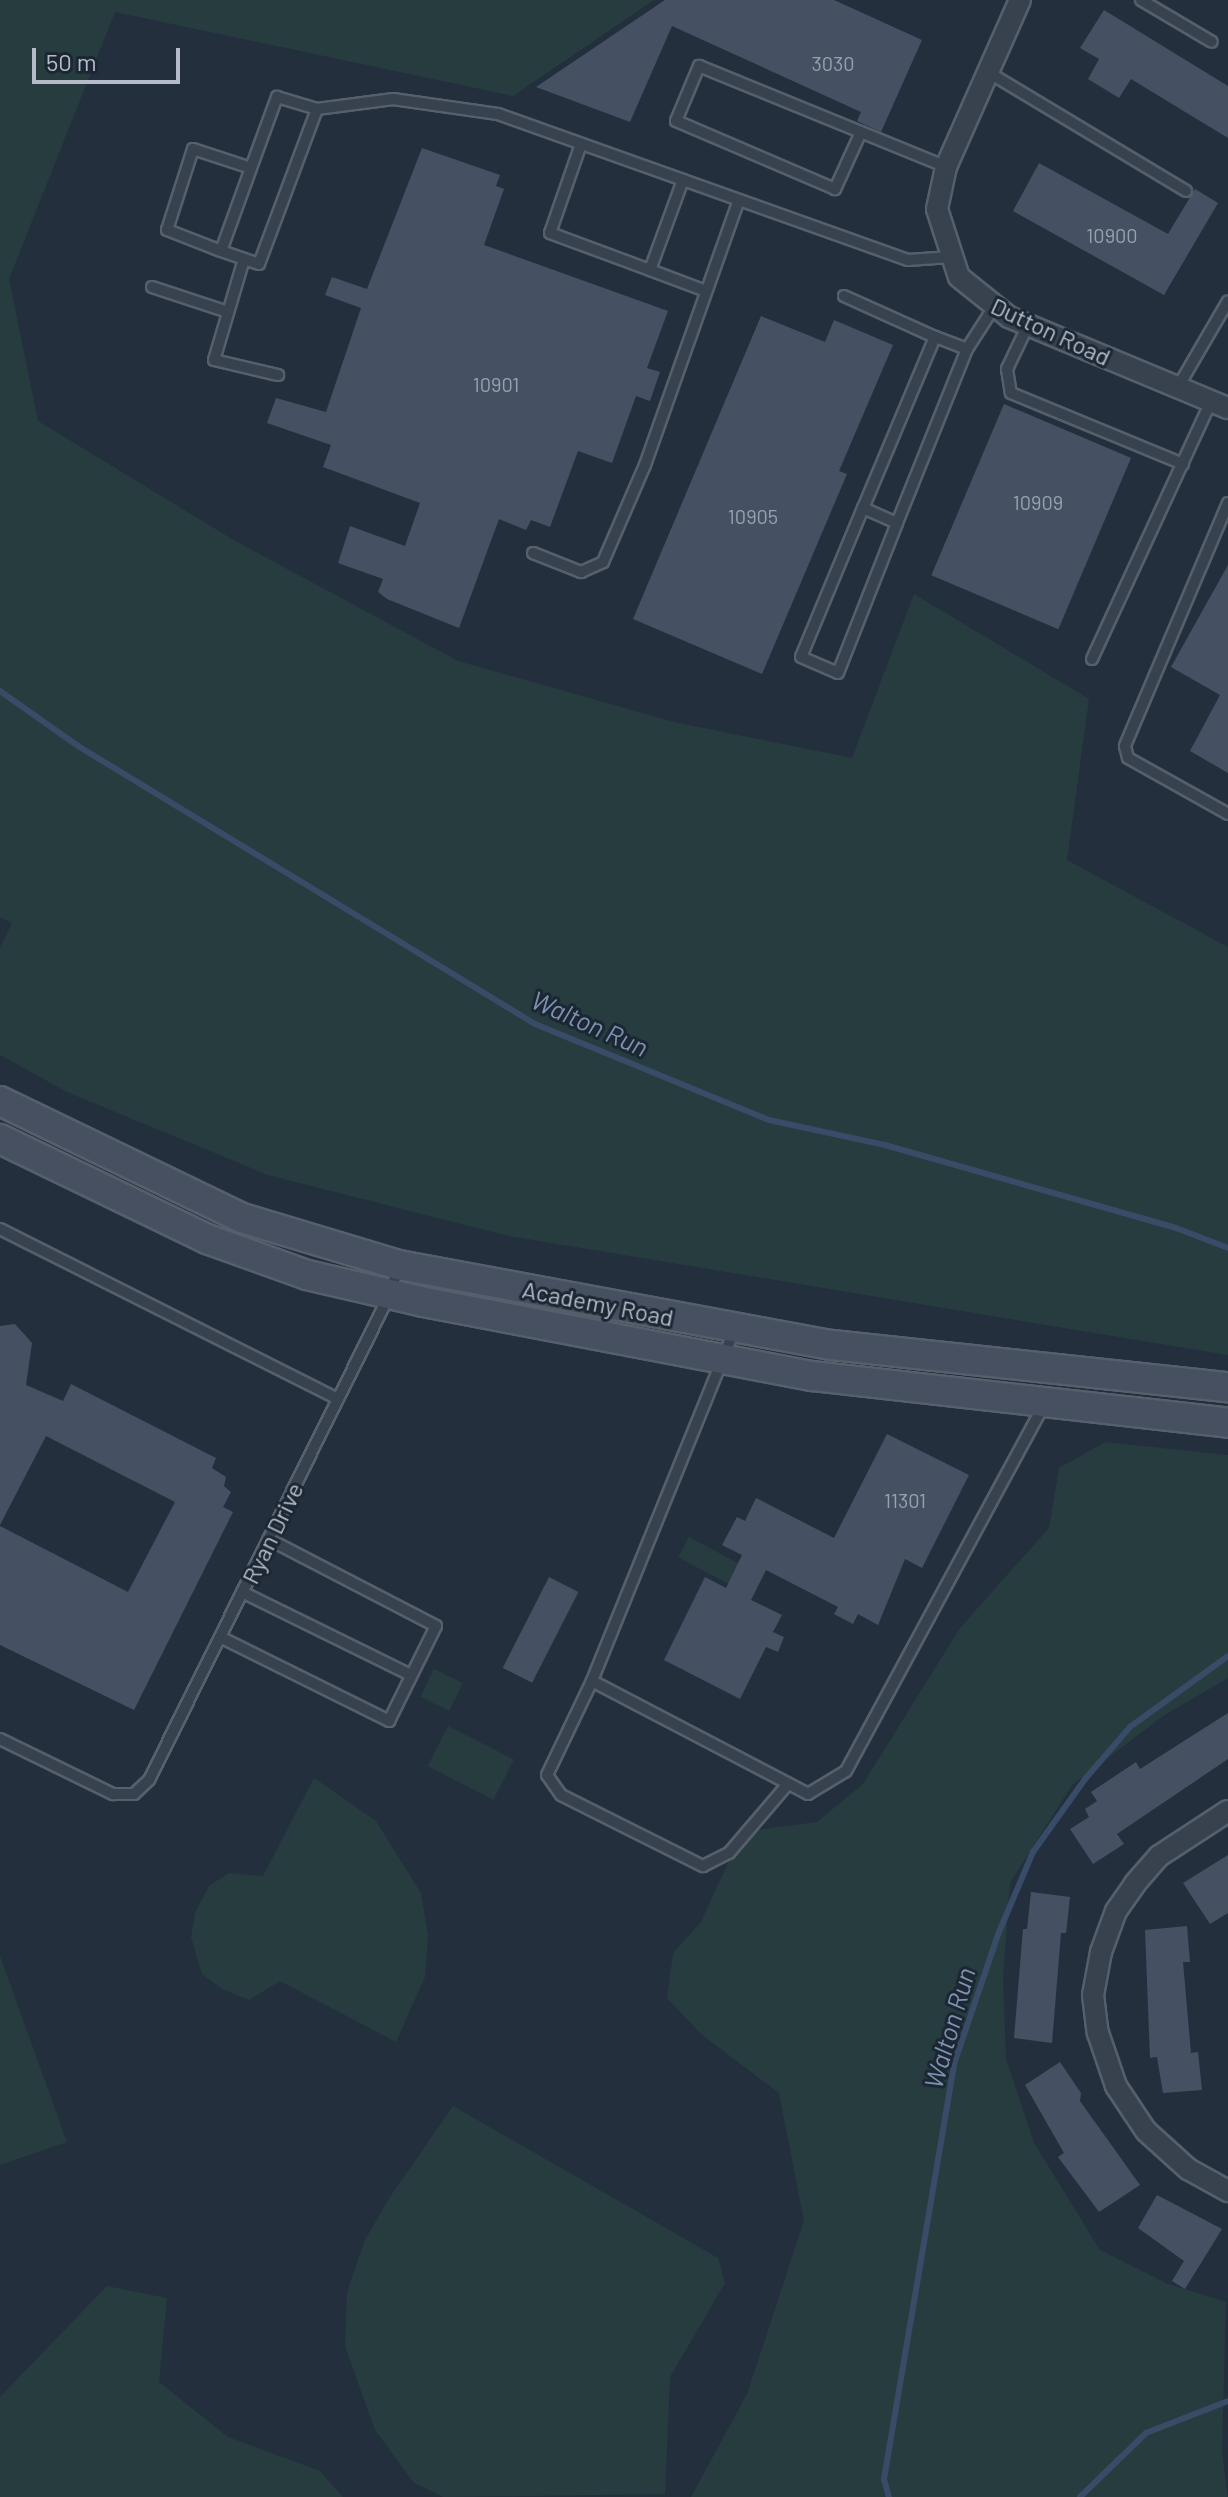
<!DOCTYPE html>
<style>
body{margin:0}
#map{position:relative;width:1228px;height:2497px;overflow:hidden;background:#242f3e;font-family:Barlow,sans-serif}
div>[style]{position:absolute}
[style*='--x']{left:calc(var(--x)*1px);top:calc(var(--y)*1px);width:calc(var(--w)*1px);rotate:calc(var(--a)*1deg)}
.green>*{inset:0;background:#263c3f;transform-origin:0 0}
.stream>*{height:6px;margin:-3px;padding:0 3px;transform-origin:3px;border-radius:3px;background:#394c67}
.building>*{inset:0;background:#455162;transform-origin:0 0}
.roads{filter:drop-shadow(2px 0 #565f6c) drop-shadow(-2px 0 #565f6c) drop-shadow(0 2px #565f6c) drop-shadow(0 -2px #565f6c)}
.service>*{height:10px;margin:-5px;padding:0 5px;transform-origin:5px;border-radius:5px;background:#38414e}
.minor>*{height:20px;margin:-10px;padding:0 10px;transform-origin:10px;border-radius:10px;background:#38414e}
.secondary>*{height:28px;margin:-14px;padding:0 14px;transform-origin:14px;border-radius:14px;background:#465061}
span{translate:-50% -50%;white-space:nowrap;text-align:center;line-height:1.15;-webkit-text-stroke:6px #1d2633;paint-order:stroke}
.number-label{font-size:20px;color:#98a1af}
.number-label span{-webkit-text-stroke-width:0}
.street-label{font-size:24px;color:#b4bcc9}
.water-label{font-size:26px;color:#7c92b1;font-style:italic}
.scale{position:absolute;left:32px;top:48px;width:148px;height:36px;box-sizing:border-box;border:4px solid #b4bcc9;border-top:0;padding-left:10px;font-size:24px;line-height:28px;white-space:nowrap;color:#b4bcc9;-webkit-text-stroke:6px #1d2633;paint-order:stroke}
</style>
<div id="map">
<div class="green">
<i style="clip-path:polygon(0 0,654px 0,513px 96px,115px 12px,9px 279px,38px 421px,232px 539px,458px 661px,674px 722px,852px 758px,914px 594px,1089px 699px,1067px 860px,1228px 947px,1228px 1355px,509px 1236px,268px 1175px,67px 1092px,0 1055px,0 948px,12px 923px,0 917px)"></i>
<i style="clip-path:polygon(1105px 1442px,1228px 1455px,1228px 1678px,1163px 1716px,1072px 1785px,1010px 1883px,1003px 1978px,1006px 2059px,1034px 2143px,1100px 2250px,1168px 2284px,1226px 2302px,1222px 2452px,1228px 2497px,691px 2497px,747px 2394px,804px 2221px,779px 2093px,701px 2034px,667px 1998px,673px 1953px,701px 1922px,742px 1832px,817px 1822px,863px 1784px,960px 1628px,1049px 1528px,1059px 1468px)"></i>
<i style="left:689px;top:1537px;width:58px;height:23px;rotate:28deg"></i>
<i style="left:434px;top:1669px;width:32px;height:31px;rotate:26deg"></i>
<i style="left:448px;top:1726px;width:74px;height:45px;rotate:27deg"></i>
<i style="clip-path:polygon(314px 1778px,376px 1821px,421px 1893px,428px 1936px,425px 1977px,396px 2042px,280px 1981px,249px 2000px,222px 1989px,202px 1974px,191px 1937px,195px 1913px,209px 1886px,229px 1873px,263px 1876px)"></i>
<i style="clip-path:polygon(0 1956px,67px 2142px,0 2165px)"></i>
<i style="clip-path:polygon(453px 2106px,718px 2258px,725px 2283px,670px 2377px,665px 2494px,444px 2497px,414px 2483px,375px 2430px,345px 2346px,347px 2292px,364px 2242px,388px 2200px)"></i>
<i style="clip-path:polygon(107px 2286px,167px 2298px,159px 2382px,228px 2437px,320px 2471px,343px 2497px,0 2497px,0 2397px)"></i>
</div>
<div class="stream">
<i style="--x:0;--y:691;--w:95;--a:35.2"></i>
<i style="--x:78;--y:746;--w:535;--a:31.31"></i>
<i style="--x:535;--y:1024;--w:253;--a:22.3"></i>
<i style="--x:769;--y:1120;--w:119;--a:12.2"></i>
<i style="--x:885;--y:1145;--w:303;--a:15.9"></i>
<i style="--x:1176;--y:1228;--w:56;--a:21"></i>
<i style="--x:889;--y:2497;--w:19;--a:-106"></i>
<i style="--x:884;--y:2479;--w:424;--a:-80.4"></i>
<i style="--x:955;--y:2061;--w:136;--a:-71.2"></i>
<i style="--x:999;--y:1932;--w:87;--a:-67"></i>
<i style="--x:1033;--y:1852;--w:90;--a:-54.5"></i>
<i style="--x:1085;--y:1779;--w:69;--a:-49.1"></i>
<i style="--x:1130;--y:1727;--w:121;--a:-35.9"></i>
<i style="--x:1080;--y:2497;--w:92;--a:-44.1"></i>
<i style="--x:1146;--y:2433;--w:88;--a:-21.3"></i>
</div>
<div class="building">
<i style="clip-path:polygon(665px 0,834px 0,922px 40px,881px 132px,857px 121px,861px 112px,672px 26px,630px 122px,536px 87px)"></i>
<i style="clip-path:polygon(1104px 10px,1228px 86px,1228px 138px,1131px 79px,1119px 98px,1088px 79px,1099px 59px,1080px 48px)"></i>
<i style="clip-path:polygon(422px 148px,500px 175px,496px 186px,504px 189px,484px 245px,668px 311px,647px 368px,660px 372px,650px 401px,636px 396px,612px 463px,578px 451px,550px 527px,531px 520px,526px 530px,499px 519px,459px 628px,387px 599px,378px 592px,383px 579px,338px 563px,350px 526px,405px 546px,420px 503px,323px 467px,331px 445px,267px 423px,276px 398px,326px 412px,361px 308px,325px 295px,332px 277px,367px 289px)"></i>
<i style="clip-path:polygon(1039px 163px,1168px 234px,1195px 189px,1218px 203px,1164px 295px,1013px 211px)"></i>
<i style="clip-path:polygon(761px 316px,825px 342px,834px 320px,893px 345px,839px 471px,847px 474px,762px 674px,633px 619px)"></i>
<i style="left:1004px;top:404px;width:138px;height:186px;rotate:23deg"></i>
<i style="clip-path:polygon(1228px 565px,1228px 773px,1190px 751px,1220px 695px,1171px 667px)"></i>
<i style="clip-path:polygon(15px 1324px,32px 1343px,26px 1385px,63px 1401px,71px 1384px,216px 1458px,212px 1468px,226px 1477px,224px 1486px,231px 1492px,223px 1507px,233px 1512px,134px 1710px,0 1645px,0 1526px,128px 1592px,175px 1502px,46px 1436px,0 1525px,0 1326px)"></i>
<i style="clip-path:polygon(887px 1434px,969px 1475px,922px 1568px,905px 1559px,878px 1625px,858px 1614px,853px 1624px,834px 1614px,838px 1607px,766px 1570px,751px 1600px,782px 1615px,773px 1632px,784px 1637px,778px 1652px,766px 1647px,740px 1699px,664px 1660px,705px 1577px,726px 1588px,742px 1555px,722px 1545px,737px 1517px,745px 1521px,756px 1498px,834px 1538px)"></i>
<i style="left:549px;top:1577px;width:33px;height:102px;rotate:27deg"></i>
<i style="clip-path:polygon(1228px 1713px,1228px 1759px,1117px 1834px,1124px 1844px,1093px 1864px,1070px 1829px,1089px 1817px,1085px 1809px,1097px 1801px,1091px 1792px,1136px 1762px,1140px 1769px)"></i>
<i style="clip-path:polygon(1228px 1855px,1228px 1913px,1210px 1924px,1183px 1883px)"></i>
<i style="clip-path:polygon(1031px 1892px,1070px 1897px,1066px 1933px,1061px 1933px,1052px 2043px,1014px 2038px,1023px 1929px,1027px 1929px)"></i>
<i style="clip-path:polygon(1187px 1926px,1190px 1962px,1183px 1962px,1191px 2053px,1198px 2052px,1202px 2090px,1163px 2093px,1157px 2057px,1150px 2058px,1145px 1930px)"></i>
<i style="clip-path:polygon(1060px 2062px,1081px 2093px,1080px 2101px,1140px 2185px,1099px 2212px,1058px 2157px,1064px 2153px,1025px 2085px)"></i>
<i style="clip-path:polygon(1157px 2195px,1222px 2229px,1185px 2289px,1172px 2281px,1184px 2261px,1138px 2228px)"></i>
</div>
<div class="roads">
<div class="service">
<i style="--x:1141;--y:0;--w:82;--a:30.6"></i>
<i style="--x:988;--y:72;--w:231;--a:31"></i>
<i style="--x:317;--y:109;--w:77;--a:-7.5"></i>
<i style="--x:393;--y:99;--w:106;--a:8.1"></i>
<i style="--x:498;--y:114;--w:435;--a:19.6"></i>
<i style="--x:908;--y:260;--w:43;--a:-4"></i>
<i style="--x:861;--y:132;--w:63;--a:114.5"></i>
<i style="--x:835;--y:189;--w:173;--a:-156.8"></i>
<i style="--x:676;--y:121;--w:60;--a:-67.3"></i>
<i style="--x:699;--y:66;--w:267;--a:22.2"></i>
<i style="--x:581;--y:144;--w:94;--a:109.2"></i>
<i style="--x:550;--y:233;--w:107;--a:20.3"></i>
<i style="--x:650;--y:270;--w:96;--a:-69.9"></i>
<i style="--x:221;--y:251;--w:88;--a:-70.1"></i>
<i style="--x:251;--y:168;--w:76;--a:-69.9"></i>
<i style="--x:277;--y:97;--w:42;--a:16.7"></i>
<i style="--x:317;--y:109;--w:165;--a:110.5"></i>
<i style="--x:259;--y:264;--w:40;--a:-161.1"></i>
<i style="--x:221;--y:251;--w:58;--a:-158.7"></i>
<i style="--x:167;--y:230;--w:85;--a:-72.2"></i>
<i style="--x:193;--y:149;--w:61;--a:18.1"></i>
<i style="--x:244;--y:259;--w:105;--a:106.5"></i>
<i style="--x:214;--y:360;--w:66;--a:13.2"></i>
<i style="--x:650;--y:270;--w:60;--a:20.6"></i>
<i style="--x:152;--y:287;--w:80;--a:18.2"></i>
<i style="--x:844;--y:296;--w:100;--a:24.3"></i>
<i style="--x:1028;--y:325;--w:49;--a:115.5"></i>
<i style="--x:1007;--y:369;--w:24;--a:81"></i>
<i style="--x:1011;--y:393;--w:186;--a:22.4"></i>
<i style="--x:967;--y:349;--w:34;--a:-159"></i>
<i style="--x:935;--y:337;--w:186;--a:112.8"></i>
<i style="--x:863;--y:508;--w:37;--a:24"></i>
<i style="--x:897;--y:523;--w:188;--a:-68.1"></i>
<i style="--x:967;--y:349;--w:50;--a:-57.3"></i>
<i style="--x:1178;--y:387;--w:99;--a:-59.8"></i>
<i style="--x:1228;--y:503;--w:264;--a:113"></i>
<i style="--x:1125;--y:746;--w:12;--a:76"></i>
<i style="--x:1128;--y:758;--w:115;--a:29.2"></i>
<i style="--x:863;--y:508;--w:161;--a:112.6"></i>
<i style="--x:801;--y:657;--w:40;--a:23.4"></i>
<i style="--x:838;--y:673;--w:161;--a:-68.5"></i>
<i style="--x:533;--y:553;--w:52;--a:21.6"></i>
<i style="--x:581;--y:572;--w:24;--a:-24"></i>
<i style="--x:603;--y:562;--w:106;--a:-66.6"></i>
<i style="--x:645;--y:465;--w:281;--a:-70.5"></i>
<i style="--x:1092;--y:659;--w:284;--a:-65.2"></i>
<i style="--x:0;--y:1229;--w:378;--a:26.7"></i>
<i style="--x:734;--y:1331;--w:378;--a:112.1"></i>
<i style="--x:592;--y:1681;--w:244;--a:27.6"></i>
<i style="--x:808;--y:1794;--w:44;--a:-31.2"></i>
<i style="--x:846;--y:1771;--w:414;--a:-61.6"></i>
<i style="--x:242;--y:1592;--w:188;--a:26.2"></i>
<i style="--x:220;--y:1637;--w:189;--a:26.4"></i>
<i style="--x:389;--y:1721;--w:106;--a:-63.7"></i>
<i style="--x:436;--y:1626;--w:189;--a:-152.6"></i>
<i style="--x:592;--y:1681;--w:104;--a:115.6"></i>
<i style="--x:547;--y:1775;--w:24;--a:55"></i>
<i style="--x:561;--y:1795;--w:159;--a:26.6"></i>
<i style="--x:703;--y:1866;--w:29;--a:-27"></i>
<i style="--x:729;--y:1853;--w:91;--a:-49.5"></i>
<i style="--x:0;--y:1739;--w:126;--a:26"></i>
<i style="--x:113;--y:1794;--w:21;--a:0"></i>
<i style="--x:134;--y:1794;--w:21;--a:-43"></i>
<i style="--x:149;--y:1780;--w:542;--a:-63.62"></i>
<i style="--x:390;--y:1294;--w:28;--a:-73"></i>
</div>
<div class="minor">
<i style="--x:1020;--y:0;--w:183;--a:113.9"></i>
<i style="--x:946;--y:167;--w:43;--a:102.1"></i>
<i style="--x:937;--y:209;--w:71;--a:72.1"></i>
<i style="--x:959;--y:277;--w:64;--a:38.7"></i>
<i style="--x:1009;--y:317;--w:237;--a:22.6"></i>
<i style="--x:1228;--y:1811;--w:82;--a:146.9"></i>
<i style="--x:1159;--y:1856;--w:37;--a:131"></i>
<i style="--x:1135;--y:1884;--w:33;--a:125"></i>
<i style="--x:1116;--y:1911;--w:44;--a:110.1"></i>
<i style="--x:1101;--y:1952;--w:44;--a:100.5"></i>
<i style="--x:1093;--y:1995;--w:38;--a:83"></i>
<i style="--x:1098;--y:2033;--w:56;--a:71.2"></i>
<i style="--x:1116;--y:2086;--w:54;--a:56.3"></i>
<i style="--x:1146;--y:2131;--w:57;--a:42.1"></i>
<i style="--x:1188;--y:2169;--w:46;--a:28.8"></i>
</div>
<div class="secondary">
<i style="--x:0;--y:1101;--w:269;--a:25.8"></i>
<i style="--x:242;--y:1218;--w:164;--a:16.7"></i>
<i style="--x:399;--y:1265;--w:440;--a:10.5"></i>
<i style="--x:832;--y:1345;--w:398;--a:6.1"></i>
<i style="--x:0;--y:1139;--w:230;--a:25.8"></i>
<i style="--x:207;--y:1239;--w:106;--a:19.8"></i>
<i style="--x:307;--y:1275;--w:120;--a:13"></i>
<i style="--x:424;--y:1302;--w:395;--a:10.8"></i>
<i style="--x:812;--y:1376;--w:419;--a:6.4"></i>
</div>
</div>
<div class="number-label">
<span style="left:833px;top:63px">3030</span>
<span style="left:1112px;top:235px">10900</span>
<span style="left:496px;top:384px">10901</span>
<span style="left:1038px;top:502px">10909</span>
<span style="left:753px;top:516px">10905</span>
<span style="left:905px;top:1500px">11301</span>
</div>
<div class="street-label">
<span style="left:1051px;top:331px;rotate:25deg">Dutton Road</span>
<span style="left:598px;top:1303px;rotate:11deg">Academy Road</span>
<span style="left:272px;top:1533px;rotate:-64deg">Ryan Drive</span>
</div>
<div class="water-label">
<span style="left:590px;top:1023px;rotate:24deg">Walton Run</span>
<span style="left:949px;top:2028px;rotate:-74deg">Walton Run</span>
</div>
<div class="scale">50 m</div>
</div>
